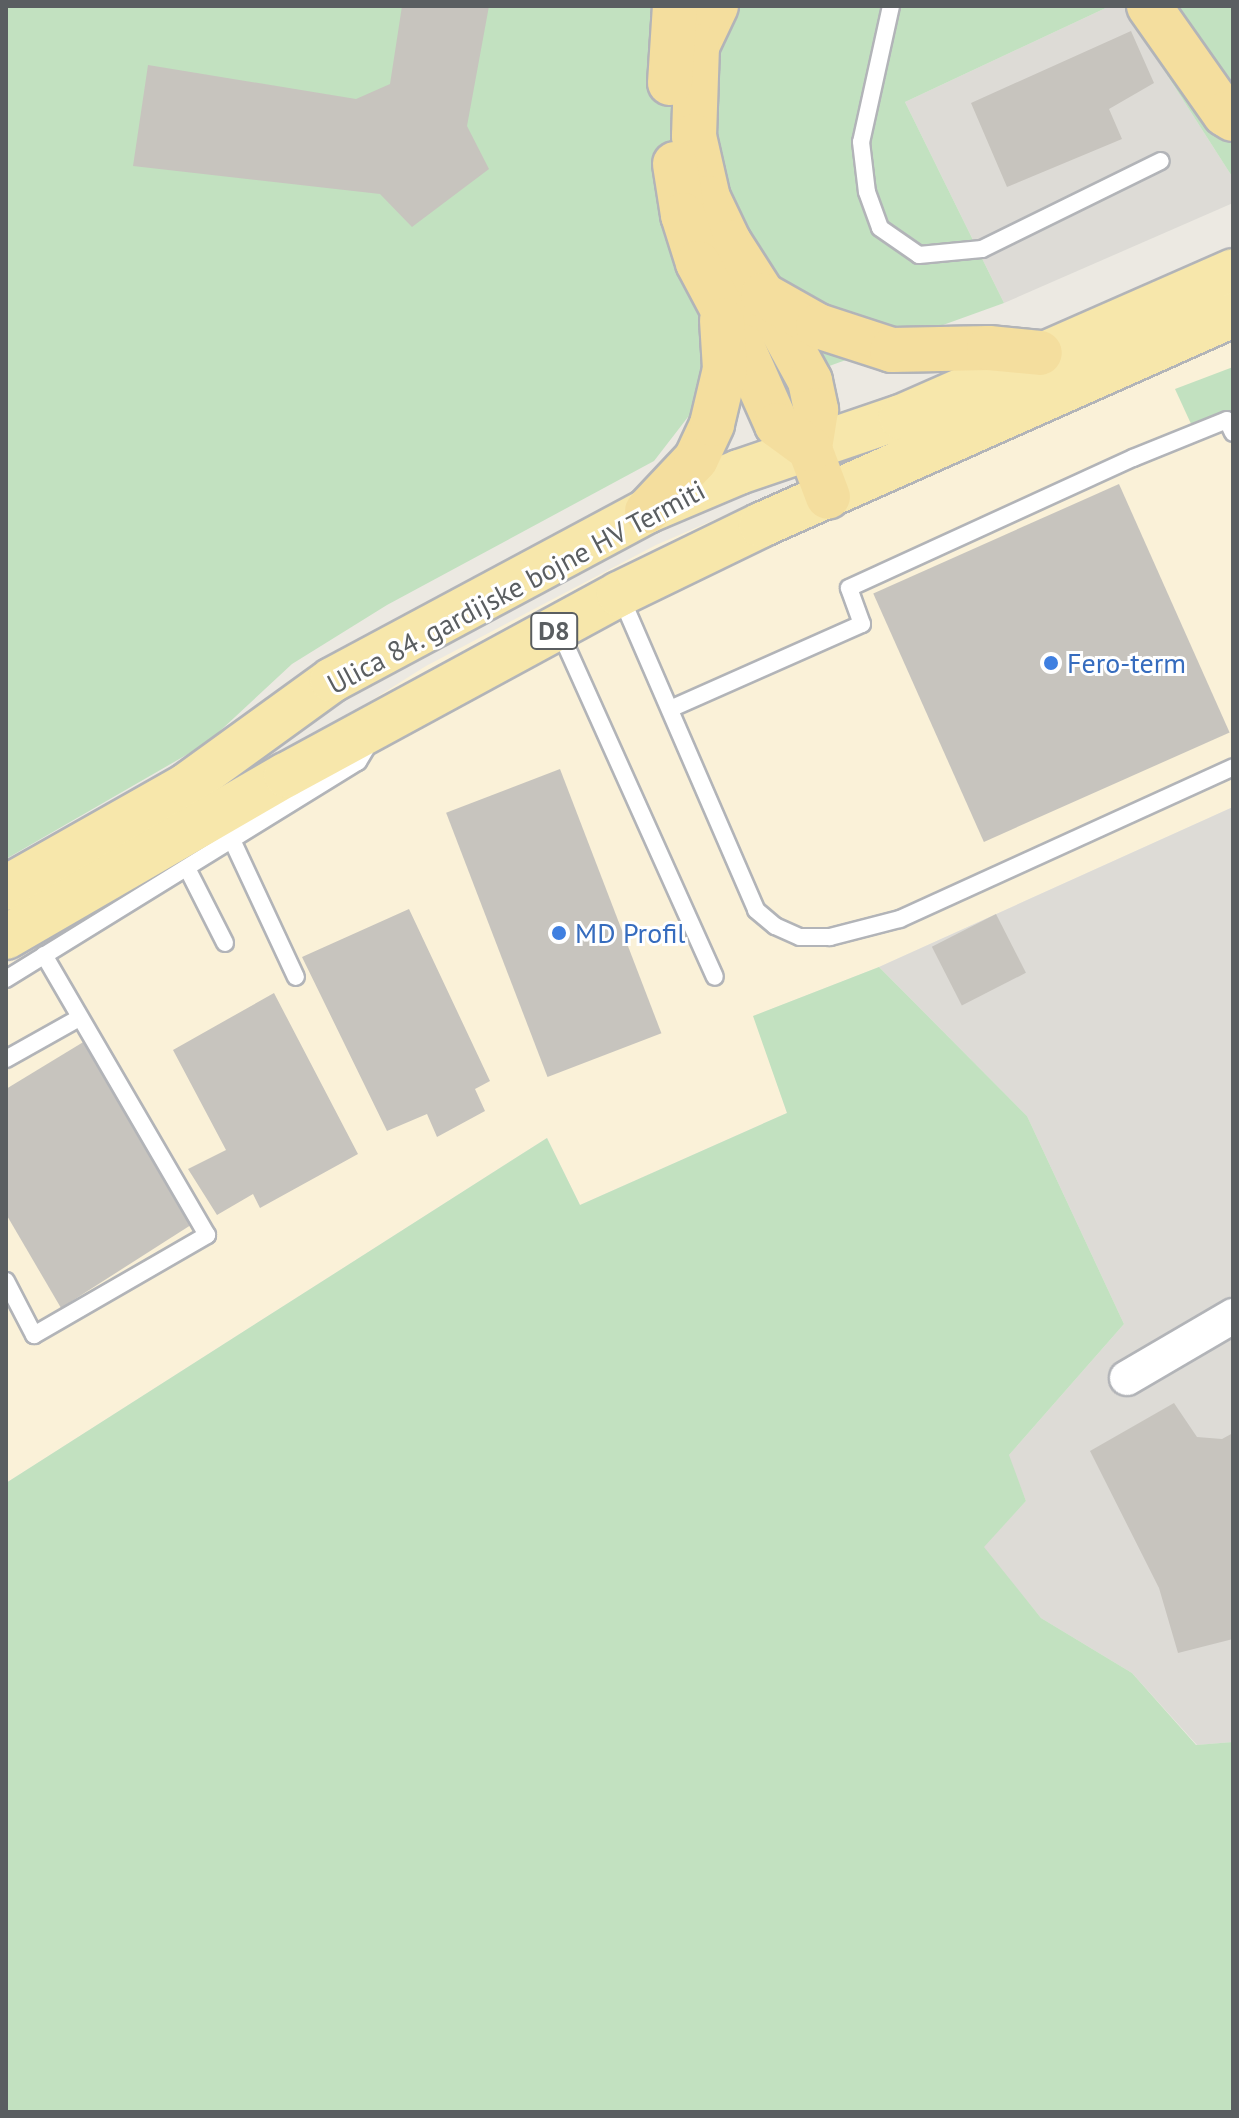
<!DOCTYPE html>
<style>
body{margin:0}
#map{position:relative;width:1239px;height:2118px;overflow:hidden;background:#ece9e2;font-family:"PT Sans",sans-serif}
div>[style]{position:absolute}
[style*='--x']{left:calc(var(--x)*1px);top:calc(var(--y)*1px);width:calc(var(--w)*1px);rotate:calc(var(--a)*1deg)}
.commercial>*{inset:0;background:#faf1d8}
.industrial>*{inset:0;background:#dddbd6}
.green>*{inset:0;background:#c2e1c0}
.building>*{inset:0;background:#c7c4be;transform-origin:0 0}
.roads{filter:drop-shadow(2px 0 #b2b4b8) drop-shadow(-2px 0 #b2b4b8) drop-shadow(0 2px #b2b4b8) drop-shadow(0 -2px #b2b4b8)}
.service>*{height:16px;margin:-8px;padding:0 8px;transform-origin:8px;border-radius:8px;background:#fff}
.minor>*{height:34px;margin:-17px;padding:0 17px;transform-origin:17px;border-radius:17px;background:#fff}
.primary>*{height:44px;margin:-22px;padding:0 22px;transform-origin:22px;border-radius:22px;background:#f7e7ab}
.trunk>*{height:44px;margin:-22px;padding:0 22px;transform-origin:22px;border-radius:22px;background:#f4de9e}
.dots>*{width:22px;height:22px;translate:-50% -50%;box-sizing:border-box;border:4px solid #fff;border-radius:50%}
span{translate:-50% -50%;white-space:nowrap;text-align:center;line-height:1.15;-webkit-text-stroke:6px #fff;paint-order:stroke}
.shield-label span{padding:2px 6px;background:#fff;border:2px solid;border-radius:6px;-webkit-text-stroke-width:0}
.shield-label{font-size:26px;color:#5a5e61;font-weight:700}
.street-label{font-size:28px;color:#5a5e61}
.shop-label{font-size:28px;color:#366cbe}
.left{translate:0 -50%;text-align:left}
.frame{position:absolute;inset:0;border:8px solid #5a5e61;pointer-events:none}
</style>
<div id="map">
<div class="commercial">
<i style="clip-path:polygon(1233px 292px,1233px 807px,879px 967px,754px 1016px,787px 1113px,580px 1205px,547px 1138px,6px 1483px,6px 931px,426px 666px,656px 545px,1149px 332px)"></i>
</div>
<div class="industrial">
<i style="clip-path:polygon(1110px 6px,1123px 6px,1233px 178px,1233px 203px,1004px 303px,905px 102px)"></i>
<i style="clip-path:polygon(1233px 807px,1233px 1742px,1197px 1745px,1132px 1673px,1041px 1618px,983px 1547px,1026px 1501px,1008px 1456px,1124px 1324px,1027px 1116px,879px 967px)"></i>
</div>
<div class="green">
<i style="clip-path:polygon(6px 6px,1110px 6px,905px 102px,1004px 303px,688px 417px,654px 461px,387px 605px,292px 664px,207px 743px,6px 859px)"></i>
<i style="clip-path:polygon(1123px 6px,1233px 6px,1233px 178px)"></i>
<i style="clip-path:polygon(1233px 367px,1233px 411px,1192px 426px,1175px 389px)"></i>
<i style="clip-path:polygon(879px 967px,1027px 1116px,1124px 1324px,1009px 1455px,1026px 1501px,984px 1547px,1041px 1618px,1132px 1673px,1196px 1745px,1233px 1742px,1233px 2112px,6px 2112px,6px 1483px,547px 1138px,580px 1205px,787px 1113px,753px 1016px)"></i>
</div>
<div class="building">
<i style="clip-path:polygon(402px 6px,489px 6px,467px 126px,489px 169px,412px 227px,380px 194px,133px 166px,148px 65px,356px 99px,390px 84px)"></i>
<i style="clip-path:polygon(1131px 31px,1154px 83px,1109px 109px,1122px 139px,1007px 187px,971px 103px)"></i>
<i style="left:1119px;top:484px;width:272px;height:269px;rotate:66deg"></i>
<i style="left:560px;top:769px;width:283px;height:122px;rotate:69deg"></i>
<i style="clip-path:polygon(409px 909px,490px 1081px,475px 1089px,485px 1111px,437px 1137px,427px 1114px,387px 1131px,302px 957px)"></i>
<i style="left:996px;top:914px;width:66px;height:72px;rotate:63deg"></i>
<i style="clip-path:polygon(274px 993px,358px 1154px,260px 1208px,253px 1194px,217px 1215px,188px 1169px,226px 1150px,173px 1050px)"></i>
<i style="clip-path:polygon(85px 1041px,194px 1223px,61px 1308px,6px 1214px,6px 1089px)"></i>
<i style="clip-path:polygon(1174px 1403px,1197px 1437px,1222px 1439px,1233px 1433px,1233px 1639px,1178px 1653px,1159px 1588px,1090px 1451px)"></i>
</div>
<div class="roads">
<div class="service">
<i style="--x:891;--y:6;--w:139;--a:102.4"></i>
<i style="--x:861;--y:142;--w:50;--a:83.2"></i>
<i style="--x:867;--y:192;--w:38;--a:70"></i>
<i style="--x:880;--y:228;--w:47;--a:34.7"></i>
<i style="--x:919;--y:255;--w:63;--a:-5.4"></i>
<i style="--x:982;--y:249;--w:199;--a:-26.2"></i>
<i style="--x:620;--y:595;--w:343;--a:66.6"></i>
<i style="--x:756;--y:910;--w:25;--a:40"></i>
<i style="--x:775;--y:926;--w:27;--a:24"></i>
<i style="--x:800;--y:937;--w:30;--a:0"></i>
<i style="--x:830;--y:937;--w:72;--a:-14.4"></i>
<i style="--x:900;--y:919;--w:366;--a:-24.5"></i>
<i style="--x:559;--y:630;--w:380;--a:65.8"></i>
<i style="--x:670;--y:709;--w:210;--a:-23.9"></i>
<i style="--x:862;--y:624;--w:38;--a:-110"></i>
<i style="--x:849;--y:588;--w:312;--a:-24.6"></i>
<i style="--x:1133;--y:458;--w:101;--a:-22"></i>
<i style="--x:1227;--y:420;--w:14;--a:65"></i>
<i style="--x:232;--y:840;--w:151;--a:65"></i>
<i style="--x:187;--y:868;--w:84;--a:63.1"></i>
<i style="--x:6;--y:979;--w:414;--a:-31.7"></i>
<i style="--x:358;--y:762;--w:21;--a:-59"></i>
<i style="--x:6;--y:1059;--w:84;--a:-29.3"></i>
<i style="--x:6;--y:1281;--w:61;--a:62.6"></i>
<i style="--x:34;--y:1335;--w:200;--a:-30"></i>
<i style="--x:207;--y:1235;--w:324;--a:-120.2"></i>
</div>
<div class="minor">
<i style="--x:1127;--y:1378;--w:123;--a:-30.3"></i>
</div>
<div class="primary">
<i style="--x:6;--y:888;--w:208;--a:-29.6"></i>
<i style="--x:187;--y:785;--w:179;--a:-35.9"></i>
<i style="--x:332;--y:680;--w:357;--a:-28.2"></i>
<i style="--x:647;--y:511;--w:100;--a:-23"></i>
<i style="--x:739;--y:472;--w:171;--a:-18.8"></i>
<i style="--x:901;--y:417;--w:363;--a:-23.7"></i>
<i style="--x:6;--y:937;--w:323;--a:-30.1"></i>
<i style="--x:286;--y:775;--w:379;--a:-28.5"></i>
<i style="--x:619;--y:594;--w:158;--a:-25.9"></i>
<i style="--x:761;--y:525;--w:517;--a:-23.99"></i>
</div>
<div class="trunk">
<i style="--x:716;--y:6;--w:44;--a:115.4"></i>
<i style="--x:697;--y:46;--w:90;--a:91.9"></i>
<i style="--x:694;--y:136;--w:64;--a:77.3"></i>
<i style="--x:708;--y:198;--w:49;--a:64.5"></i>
<i style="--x:729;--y:242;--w:63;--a:57.3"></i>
<i style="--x:763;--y:295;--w:98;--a:61.3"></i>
<i style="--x:810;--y:381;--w:30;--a:78"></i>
<i style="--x:816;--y:410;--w:39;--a:99"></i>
<i style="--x:810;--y:449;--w:51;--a:69.4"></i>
<i style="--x:1149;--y:6;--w:132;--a:54.9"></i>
<i style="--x:1225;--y:114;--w:9;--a:32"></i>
<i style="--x:670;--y:83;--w:77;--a:-86.3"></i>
<i style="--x:675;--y:164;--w:52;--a:81.1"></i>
<i style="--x:683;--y:215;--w:50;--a:72.6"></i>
<i style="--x:698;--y:263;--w:94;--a:62.1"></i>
<i style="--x:742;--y:346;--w:86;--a:66.1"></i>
<i style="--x:777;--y:425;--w:41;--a:36"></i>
<i style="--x:763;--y:295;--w:63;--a:29.4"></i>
<i style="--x:818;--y:326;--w:78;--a:18"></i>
<i style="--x:892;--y:350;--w:97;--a:-1.2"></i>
<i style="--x:989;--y:348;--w:51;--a:5.6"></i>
<i style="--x:647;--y:511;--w:71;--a:-46.7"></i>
<i style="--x:696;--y:459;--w:38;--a:-65"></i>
<i style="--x:712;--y:424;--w:57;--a:-76.7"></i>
<i style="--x:725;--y:369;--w:49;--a:-93.5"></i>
</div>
</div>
<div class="dots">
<i style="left:1051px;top:663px;background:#3f7fe0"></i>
<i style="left:559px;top:933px;background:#3f7fe0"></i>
</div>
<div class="shield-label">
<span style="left:554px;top:631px">D8</span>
</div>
<div class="street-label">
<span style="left:516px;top:587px;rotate:-28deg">Ulica 84. gardijske bojne HV Termiti</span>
</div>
<div class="shop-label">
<span class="left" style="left:1067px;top:663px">Fero-term</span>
<span class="left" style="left:575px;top:933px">MD Profil</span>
</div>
<div class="frame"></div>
</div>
